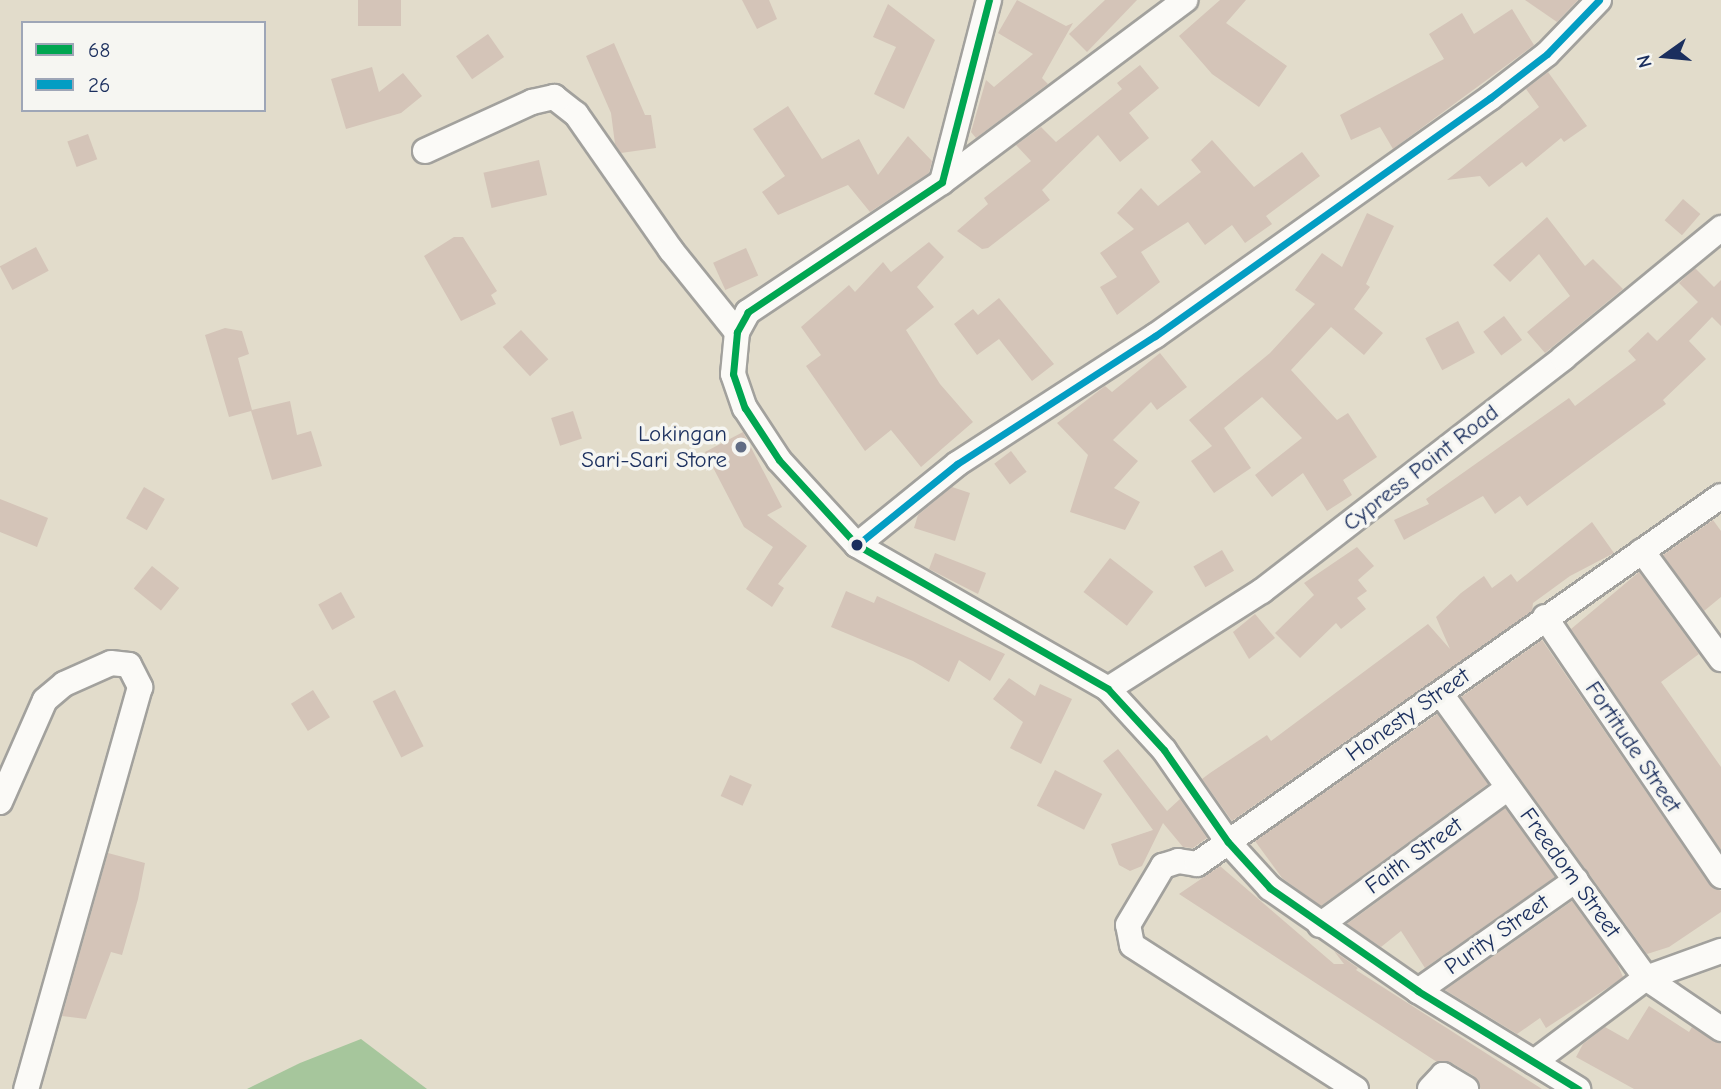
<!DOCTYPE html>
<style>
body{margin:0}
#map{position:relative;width:1721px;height:1089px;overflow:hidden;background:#e2dccb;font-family:"Comic Neue",sans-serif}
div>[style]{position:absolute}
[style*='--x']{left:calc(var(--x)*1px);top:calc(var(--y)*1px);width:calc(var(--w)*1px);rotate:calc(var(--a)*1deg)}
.forest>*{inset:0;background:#a6c69c}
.building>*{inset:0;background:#d4c4b8;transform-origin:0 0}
.roads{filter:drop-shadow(2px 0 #a2a19d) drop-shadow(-2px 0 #a2a19d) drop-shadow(0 2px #a2a19d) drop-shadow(0 -2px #a2a19d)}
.street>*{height:24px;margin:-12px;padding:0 12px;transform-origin:12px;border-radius:12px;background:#fbfaf7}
.bus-1>*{height:7px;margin:-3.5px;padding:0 3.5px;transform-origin:3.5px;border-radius:3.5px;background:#00a651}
.bus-2>*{height:7px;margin:-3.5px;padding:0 3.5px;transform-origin:3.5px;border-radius:3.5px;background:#039dc3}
.dots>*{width:19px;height:19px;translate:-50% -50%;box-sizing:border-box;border:4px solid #f6f6f2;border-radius:50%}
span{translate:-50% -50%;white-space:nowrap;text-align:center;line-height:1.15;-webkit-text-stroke:7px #f6f6f2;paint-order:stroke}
.poi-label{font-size:23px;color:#1b2f5e}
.right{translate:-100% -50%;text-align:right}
.street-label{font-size:23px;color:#1b2f5e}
.legend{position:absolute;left:21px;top:21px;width:245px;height:91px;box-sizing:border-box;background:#f6f6f2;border:2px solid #9ea6b7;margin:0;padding:9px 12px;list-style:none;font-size:21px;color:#1b2f5e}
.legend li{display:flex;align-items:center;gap:14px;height:35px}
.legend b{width:35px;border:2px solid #9ea6b7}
.north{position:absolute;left:1630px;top:21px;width:70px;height:70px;-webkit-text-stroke:5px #f6f6f2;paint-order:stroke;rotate:255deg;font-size:19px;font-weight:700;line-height:28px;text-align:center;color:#1b2f5e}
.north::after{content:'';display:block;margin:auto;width:24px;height:32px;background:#1b2f5e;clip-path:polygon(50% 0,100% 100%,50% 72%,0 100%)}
</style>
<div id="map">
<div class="forest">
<i style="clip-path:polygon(361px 1039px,427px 1089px,247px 1089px,300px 1063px)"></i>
</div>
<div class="building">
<i style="left:358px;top:0;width:43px;height:26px"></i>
<i style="clip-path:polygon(742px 0,769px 0,777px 19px,757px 29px)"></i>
<i style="clip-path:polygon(1017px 0,1066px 26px,1073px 23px,1042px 78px,1048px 84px,976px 138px,971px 132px,986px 80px,994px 87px,1033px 54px,998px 33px)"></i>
<i style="clip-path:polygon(1105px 0,1137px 0,1087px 52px,1069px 34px)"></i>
<i style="clip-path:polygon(1220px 0,1246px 0,1226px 23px,1287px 66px,1259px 107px,1212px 74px,1179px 36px)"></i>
<i style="clip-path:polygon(1525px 0,1578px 0,1557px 22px)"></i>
<i style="clip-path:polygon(888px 4px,935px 40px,904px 109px,874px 94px,896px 47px,873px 37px)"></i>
<i style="clip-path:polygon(1512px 9px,1534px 45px,1393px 149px,1380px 127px,1351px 140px,1340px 115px,1444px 59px,1429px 34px,1462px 13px,1474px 34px)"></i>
<i style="left:488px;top:34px;width:28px;height:39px;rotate:55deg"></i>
<i style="clip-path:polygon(614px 43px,645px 115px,651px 115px,656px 148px,621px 153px,615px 144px,611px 113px,586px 56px)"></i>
<i style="clip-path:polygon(1140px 65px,1159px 88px,1129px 113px,1149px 138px,1120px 162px,1098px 135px,1042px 190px,1050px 200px,988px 248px,982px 249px,957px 231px,988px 204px,984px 198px,1031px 161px,1016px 145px,1041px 127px,1056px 142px,1122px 89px,1117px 83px)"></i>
<i style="clip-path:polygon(372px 67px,379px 92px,403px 73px,422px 96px,401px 113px,346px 129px,331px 79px)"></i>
<i style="clip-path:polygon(1548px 72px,1587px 126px,1564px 142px,1561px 138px,1526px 167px,1522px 162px,1489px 187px,1480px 176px,1447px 180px,1539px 107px,1526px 89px)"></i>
<i style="clip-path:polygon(788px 106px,822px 159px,859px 139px,878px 175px,908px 136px,932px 161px,929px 173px,870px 212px,848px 185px,778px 215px,762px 192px,785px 176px,753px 129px)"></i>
<i style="left:88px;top:134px;width:27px;height:22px;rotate:70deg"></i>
<i style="clip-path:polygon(1212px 140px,1254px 187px,1302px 152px,1320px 176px,1266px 216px,1272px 224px,1245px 243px,1232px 225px,1205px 245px,1188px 222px,1141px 252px,1160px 282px,1117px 315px,1100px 287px,1117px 277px,1100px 253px,1134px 229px,1117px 213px,1141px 188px,1158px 206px,1201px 172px,1191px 160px)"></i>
<i style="left:539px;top:160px;width:36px;height:57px;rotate:77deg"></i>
<i style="left:1683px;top:199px;width:23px;height:28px;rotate:41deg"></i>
<i style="clip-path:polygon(1367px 213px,1394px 226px,1366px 284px,1370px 287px,1354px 309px,1383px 333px,1364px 355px,1331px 327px,1291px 370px,1337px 420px,1348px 413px,1377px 457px,1343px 480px,1352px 495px,1327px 511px,1303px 473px,1272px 497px,1255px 475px,1302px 438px,1262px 397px,1224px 428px,1251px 468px,1214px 493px,1191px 461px,1212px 446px,1189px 420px,1270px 353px,1315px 304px,1295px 290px,1322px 253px,1342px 267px)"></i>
<i style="clip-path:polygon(1547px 217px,1585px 266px,1593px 259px,1623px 289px,1545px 353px,1527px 332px,1570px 296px,1539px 254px,1510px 282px,1493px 265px)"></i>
<i style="clip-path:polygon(454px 237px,463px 237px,497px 291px,491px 295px,496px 304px,461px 321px,424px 256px)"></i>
<i style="clip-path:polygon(929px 242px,944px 257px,917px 287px,934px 307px,906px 330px,940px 384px,973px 422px,921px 467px,891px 430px,865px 451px,806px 366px,821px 355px,801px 327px,849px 285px,855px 292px,883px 262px,891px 272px)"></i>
<i style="left:36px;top:247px;width:27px;height:41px;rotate:62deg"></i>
<i style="left:746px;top:248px;width:30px;height:36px;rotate:66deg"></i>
<i style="clip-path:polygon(1695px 268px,1714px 287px,1721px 280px,1721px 326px,1712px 317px,1689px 341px,1706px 359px,1663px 400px,1666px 404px,1527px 506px,1520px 496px,1495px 514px,1483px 496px,1404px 540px,1394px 520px,1429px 504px,1426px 499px,1569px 398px,1575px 406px,1636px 360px,1628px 351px,1648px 332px,1657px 341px,1698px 302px,1679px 283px)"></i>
<i style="clip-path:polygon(999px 298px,1054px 364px,1032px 381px,999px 339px,977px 355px,954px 324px,973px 309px,978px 315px)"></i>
<i style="left:1504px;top:316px;width:30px;height:26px;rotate:53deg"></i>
<i style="left:1458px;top:321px;width:36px;height:37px;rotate:62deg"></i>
<i style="clip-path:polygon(225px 328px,242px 331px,249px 354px,238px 358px,252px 410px,290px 401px,297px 435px,311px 431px,322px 466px,272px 480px,251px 411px,229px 417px,205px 335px)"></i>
<i style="left:521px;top:330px;width:40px;height:25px;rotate:47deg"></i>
<i style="clip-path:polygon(1160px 353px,1187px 387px,1157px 410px,1151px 402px,1113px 440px,1138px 461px,1114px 488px,1140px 502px,1125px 530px,1070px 512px,1088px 455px,1057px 423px,1105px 386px,1112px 392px)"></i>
<i style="left:573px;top:411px;width:29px;height:23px;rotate:72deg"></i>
<i style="clip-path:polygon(743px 432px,782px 507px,767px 515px,807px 546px,778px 584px,784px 588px,772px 607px,746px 589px,773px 547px,744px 527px,705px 452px)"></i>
<i style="left:1011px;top:451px;width:26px;height:21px;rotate:53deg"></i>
<i style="left:144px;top:487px;width:24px;height:36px;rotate:30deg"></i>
<i style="clip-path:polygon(952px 487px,970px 493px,955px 541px,914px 528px,918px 515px)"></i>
<i style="clip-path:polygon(0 499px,48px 518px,37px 547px,0 532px)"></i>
<i style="clip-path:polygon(1713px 520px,1721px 531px,1721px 597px,1704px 611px,1663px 555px)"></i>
<i style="clip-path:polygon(1592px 522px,1614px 553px,1570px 576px,1533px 603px,1532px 611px,1232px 821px,1202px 779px,1210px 773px,1267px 735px,1271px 741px,1428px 624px,1450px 649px,1436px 617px,1461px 593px,1484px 576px,1492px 588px,1511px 574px,1517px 582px)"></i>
<i style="clip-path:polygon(1357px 547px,1374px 566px,1358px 580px,1367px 591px,1357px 598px,1366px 609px,1341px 629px,1336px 623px,1300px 658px,1275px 633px,1314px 595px,1304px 583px)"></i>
<i style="left:1222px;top:550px;width:24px;height:33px;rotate:60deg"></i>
<i style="clip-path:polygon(935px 553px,986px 573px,978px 594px,929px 569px)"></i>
<i style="left:1110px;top:558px;width:55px;height:43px;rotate:38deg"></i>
<i style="left:152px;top:566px;width:35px;height:29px;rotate:39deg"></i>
<i style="clip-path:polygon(1639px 572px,1699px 654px,1661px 682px,1721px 767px,1721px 850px,1571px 629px)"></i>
<i style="clip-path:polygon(846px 591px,874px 603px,877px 596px,1005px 654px,990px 681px,959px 660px,949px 682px,913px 661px,831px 627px)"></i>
<i style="left:341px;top:592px;width:29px;height:26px;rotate:61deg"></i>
<i style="clip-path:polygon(1255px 614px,1275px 638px,1249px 659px,1233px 632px)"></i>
<i style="clip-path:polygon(1542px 640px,1709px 884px,1721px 891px,1721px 912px,1669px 947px,1647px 954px,1461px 697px)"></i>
<i style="clip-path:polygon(1009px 678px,1035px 696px,1040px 684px,1072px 699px,1041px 764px,1010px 748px,1023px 722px,993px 699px)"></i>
<i style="left:313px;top:690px;width:32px;height:26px;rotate:58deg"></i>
<i style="left:395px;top:690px;width:63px;height:25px;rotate:63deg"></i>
<i style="clip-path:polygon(1437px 714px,1488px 784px,1321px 906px,1282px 878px,1255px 841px)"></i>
<i style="clip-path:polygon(1118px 749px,1167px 811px,1180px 799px,1207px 838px,1193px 848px,1183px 847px,1163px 823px,1142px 866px,1130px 871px,1119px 865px,1111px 844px,1153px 830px,1103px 761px)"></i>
<i style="left:1055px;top:770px;width:53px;height:40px;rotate:27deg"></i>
<i style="left:730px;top:775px;width:24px;height:23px;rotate:24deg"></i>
<i style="clip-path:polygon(1505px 808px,1555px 877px,1425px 968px,1401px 931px,1381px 947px,1347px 924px)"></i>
<i style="clip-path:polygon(108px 853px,145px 863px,138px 899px,122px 955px,111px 952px,86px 1019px,62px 1016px)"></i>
<i style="clip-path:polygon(1220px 866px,1334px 964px,1344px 964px,1334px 951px,1358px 968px,1356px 970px,1542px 1089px,1481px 1089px,1474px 1076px,1450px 1062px,1437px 1062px,1179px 894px)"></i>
<i style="clip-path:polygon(1572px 901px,1617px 963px,1623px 977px,1615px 983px,1546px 1028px,1540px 1018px,1517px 1034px,1445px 990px)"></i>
<i style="clip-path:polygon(1649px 1006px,1689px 1032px,1692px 1027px,1721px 1044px,1721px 1089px,1634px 1089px,1576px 1057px,1583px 1044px,1605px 1027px,1628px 1040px)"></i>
</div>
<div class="roads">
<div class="street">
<i style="--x:989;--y:0;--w:188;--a:104.5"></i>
<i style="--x:942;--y:182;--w:234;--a:146.2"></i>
<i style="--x:748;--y:312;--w:23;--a:119"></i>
<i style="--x:737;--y:332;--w:42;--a:95.4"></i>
<i style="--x:733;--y:374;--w:36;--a:71"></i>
<i style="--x:745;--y:408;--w:62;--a:56.8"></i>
<i style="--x:779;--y:460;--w:115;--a:47.5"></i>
<i style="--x:857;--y:545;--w:289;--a:29.8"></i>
<i style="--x:1108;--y:689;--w:83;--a:47.4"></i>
<i style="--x:1164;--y:750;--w:112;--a:55.2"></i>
<i style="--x:1228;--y:842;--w:62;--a:47.6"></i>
<i style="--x:1270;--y:888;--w:180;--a:34.8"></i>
<i style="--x:1418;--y:991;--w:188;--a:31.5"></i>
<i style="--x:425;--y:151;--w:118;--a:-24.6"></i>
<i style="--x:532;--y:102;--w:23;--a:-13"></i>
<i style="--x:554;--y:97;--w:28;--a:38"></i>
<i style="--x:576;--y:114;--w:166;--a:55.1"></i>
<i style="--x:671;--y:250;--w:105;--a:51.2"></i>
<i style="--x:942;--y:182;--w:304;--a:-36.8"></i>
<i style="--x:857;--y:545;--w:129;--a:-39"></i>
<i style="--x:957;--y:464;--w:236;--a:-32.9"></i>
<i style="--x:1155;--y:336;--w:411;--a:-35.4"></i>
<i style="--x:1490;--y:98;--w:72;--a:-37.7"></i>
<i style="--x:1547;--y:54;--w:75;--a:-46.1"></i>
<i style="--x:1642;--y:551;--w:134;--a:53.8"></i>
<i style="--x:1545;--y:617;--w:313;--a:55.8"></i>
<i style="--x:1108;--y:689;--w:183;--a:-32.5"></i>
<i style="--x:1262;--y:591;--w:381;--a:-37.7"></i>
<i style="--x:1563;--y:358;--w:205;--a:-39.4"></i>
<i style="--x:1441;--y:694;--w:350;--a:54.2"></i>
<i style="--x:1646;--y:978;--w:91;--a:34.2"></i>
<i style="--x:0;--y:802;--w:111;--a:-66.2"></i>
<i style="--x:45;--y:700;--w:25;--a:-40"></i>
<i style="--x:64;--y:684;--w:51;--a:-24.1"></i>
<i style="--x:111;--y:663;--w:18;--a:6"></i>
<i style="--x:129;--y:665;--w:25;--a:63"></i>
<i style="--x:140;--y:687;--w:418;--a:105.8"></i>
<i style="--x:1320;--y:925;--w:233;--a:-36.1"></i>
<i style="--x:1418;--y:991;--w:193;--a:-35.1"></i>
<i style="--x:1534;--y:1062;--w:140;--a:-36.9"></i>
<i style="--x:1646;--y:978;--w:80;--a:-19.8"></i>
<i style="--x:1356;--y:1089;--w:266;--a:-147.3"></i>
<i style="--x:1132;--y:945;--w:20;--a:-101"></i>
<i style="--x:1128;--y:925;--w:69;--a:-59.3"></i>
<i style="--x:1163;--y:866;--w:16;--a:-18"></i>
<i style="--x:1178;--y:861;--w:19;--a:9"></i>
<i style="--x:1197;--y:864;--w:640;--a:-35.08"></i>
<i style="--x:1430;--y:1089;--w:19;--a:-47"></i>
<i style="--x:1443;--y:1075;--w:27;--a:31"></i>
</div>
</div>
<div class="bus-1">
<i style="--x:989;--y:0;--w:188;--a:104.5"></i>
<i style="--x:942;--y:182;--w:234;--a:146.2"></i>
<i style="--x:748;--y:312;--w:23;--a:119"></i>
<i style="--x:737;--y:332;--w:42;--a:95.4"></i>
<i style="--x:733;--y:374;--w:36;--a:71"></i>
<i style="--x:745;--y:408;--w:62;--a:56.8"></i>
<i style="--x:779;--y:460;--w:115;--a:47.5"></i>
<i style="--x:857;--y:545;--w:289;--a:29.8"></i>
<i style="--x:1108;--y:689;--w:83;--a:47.4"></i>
<i style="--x:1164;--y:750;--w:112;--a:55.2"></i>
<i style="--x:1228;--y:842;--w:62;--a:47.6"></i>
<i style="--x:1270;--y:888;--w:180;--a:34.8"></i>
<i style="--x:1418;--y:991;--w:188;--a:31.5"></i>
</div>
<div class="bus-2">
<i style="--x:857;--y:545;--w:129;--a:-39"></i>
<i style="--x:957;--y:464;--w:236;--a:-32.9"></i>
<i style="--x:1155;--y:336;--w:411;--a:-35.4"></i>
<i style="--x:1490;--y:98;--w:72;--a:-37.7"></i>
<i style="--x:1547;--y:54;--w:75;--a:-46.1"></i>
</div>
<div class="dots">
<i style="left:741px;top:447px;background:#616c84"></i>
<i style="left:857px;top:545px;background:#1b2f5e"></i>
</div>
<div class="poi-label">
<span class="right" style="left:727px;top:447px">Lokingan<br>Sari-Sari Store</span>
</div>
<div class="street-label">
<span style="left:1421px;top:468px;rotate:-38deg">Cypress Point Road</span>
<span style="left:1408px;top:715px;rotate:-35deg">Honesty Street</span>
<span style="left:1633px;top:747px;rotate:56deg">Fortitude Street</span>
<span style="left:1414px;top:856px;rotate:-36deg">Faith Street</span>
<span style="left:1570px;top:873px;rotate:54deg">Freedom Street</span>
<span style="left:1497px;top:935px;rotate:-35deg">Purity Street</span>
</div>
<ul class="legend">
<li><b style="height:9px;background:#00a651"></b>68</li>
<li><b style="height:9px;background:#039dc3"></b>26</li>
</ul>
<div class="north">N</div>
</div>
